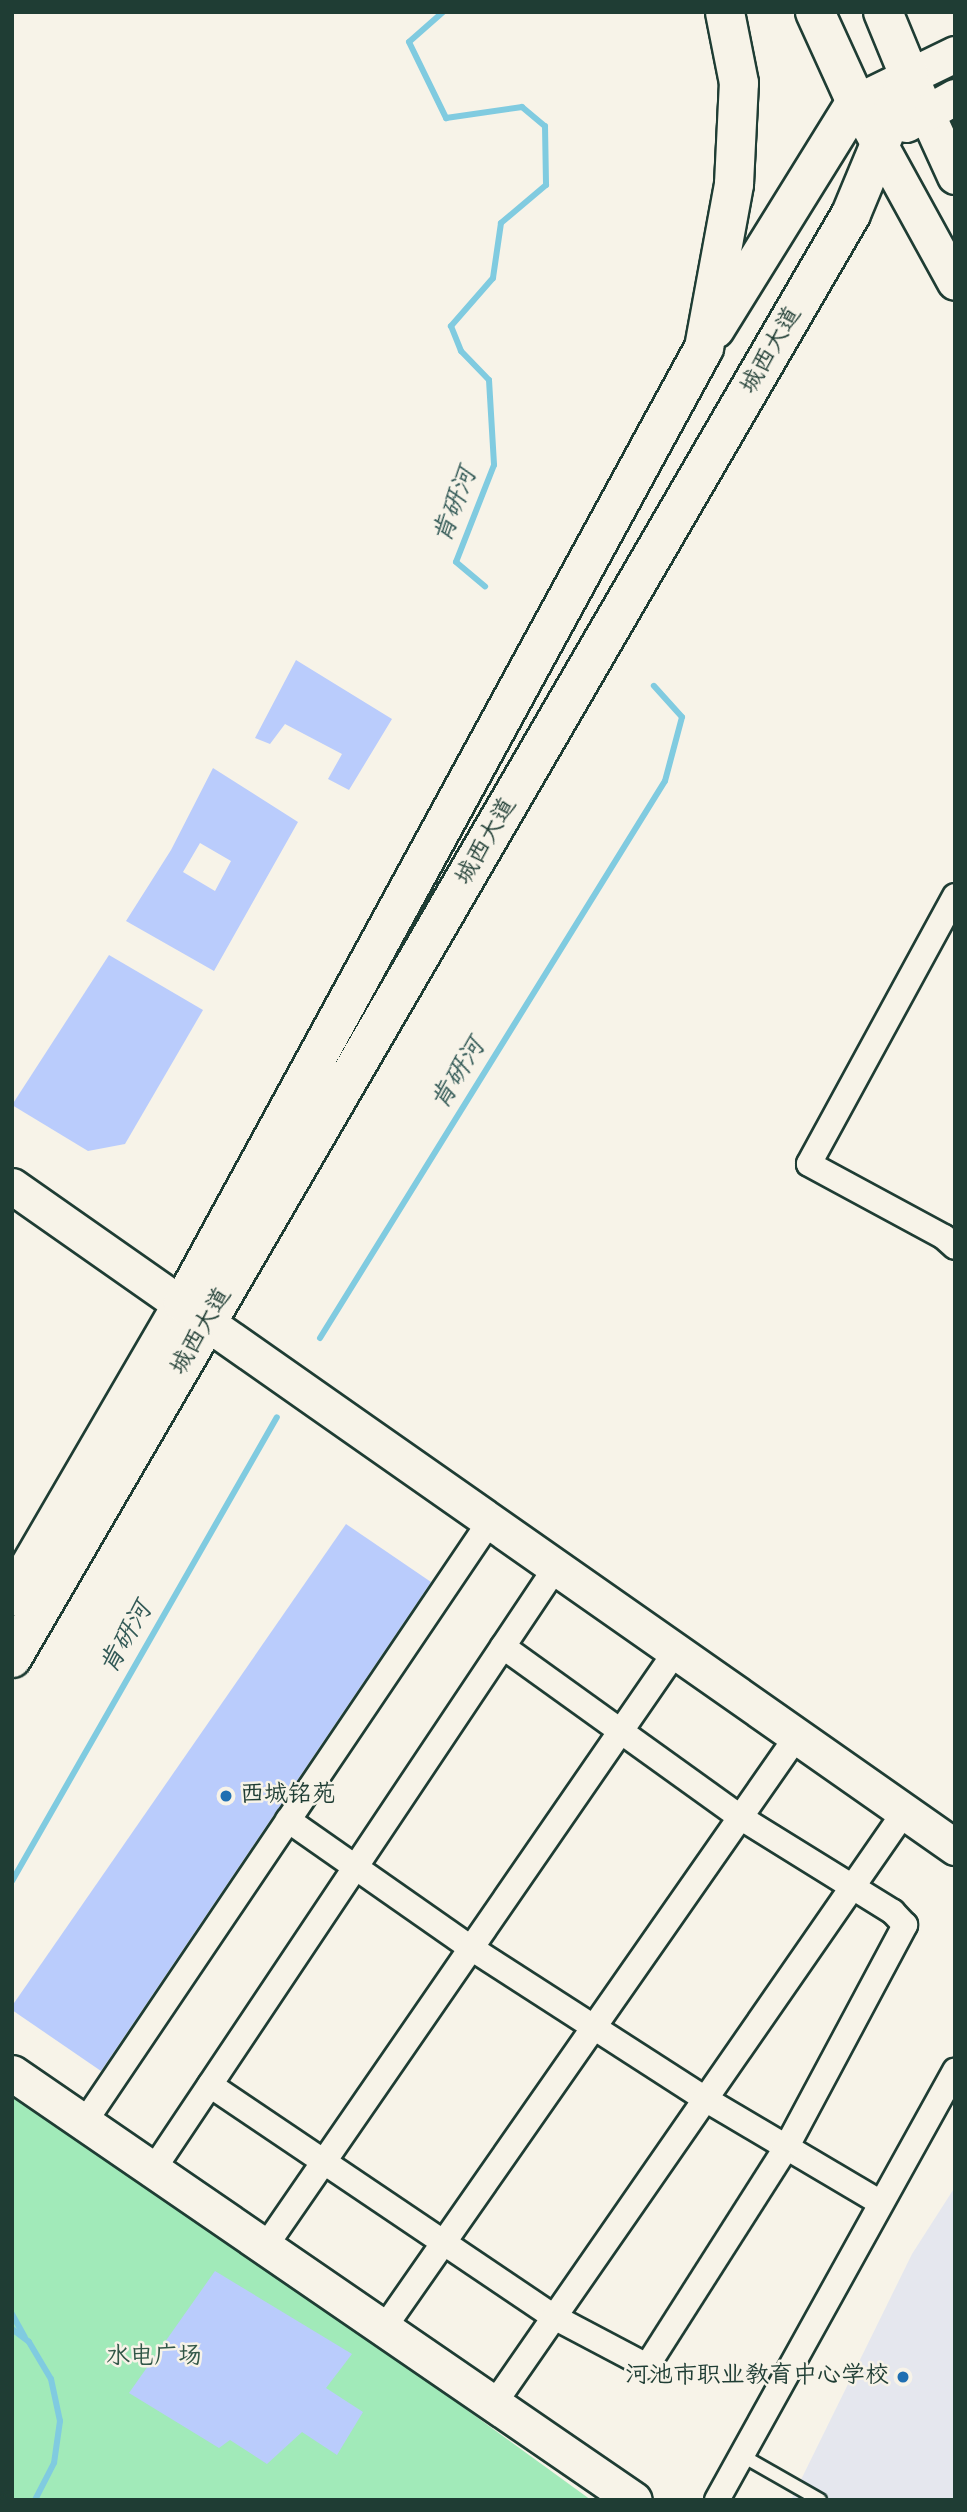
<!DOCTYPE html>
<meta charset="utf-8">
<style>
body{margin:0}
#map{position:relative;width:967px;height:2512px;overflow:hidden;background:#f7f3e8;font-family:"Indie Flower","LXGW WenKai TC",sans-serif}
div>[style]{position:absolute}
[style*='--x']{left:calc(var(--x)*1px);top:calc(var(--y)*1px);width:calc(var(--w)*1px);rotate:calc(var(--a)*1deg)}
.built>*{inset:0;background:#e5e7ee}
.green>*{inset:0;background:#a1eab9}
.stream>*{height:6px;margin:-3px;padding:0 3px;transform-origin:3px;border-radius:3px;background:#80cbe0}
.building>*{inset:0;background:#baccfc}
.roads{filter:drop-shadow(2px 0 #1f3d34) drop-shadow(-2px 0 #1f3d34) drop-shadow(0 2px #1f3d34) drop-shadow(0 -2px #1f3d34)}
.lane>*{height:12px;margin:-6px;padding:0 6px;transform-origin:6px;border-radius:6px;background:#f7f3e8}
.street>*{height:24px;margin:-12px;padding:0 12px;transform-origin:12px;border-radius:12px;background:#f7f3e8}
.secondary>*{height:35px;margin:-17.5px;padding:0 17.5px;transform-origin:17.5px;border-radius:17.5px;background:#f7f3e8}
.primary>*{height:38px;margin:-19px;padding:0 19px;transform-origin:19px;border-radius:19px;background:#f7f3e8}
.dots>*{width:19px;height:19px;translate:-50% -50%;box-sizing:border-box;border:4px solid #f7f3e8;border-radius:50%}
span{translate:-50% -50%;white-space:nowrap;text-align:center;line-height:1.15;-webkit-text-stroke:5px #f7f3e8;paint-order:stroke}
.street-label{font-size:24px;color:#1f3d34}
.poi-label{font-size:24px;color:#1f3d34}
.left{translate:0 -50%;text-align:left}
.right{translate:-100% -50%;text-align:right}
.park-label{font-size:24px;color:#325748}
.water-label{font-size:26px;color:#325956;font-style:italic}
.frame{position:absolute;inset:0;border:14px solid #1f3d34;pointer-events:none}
</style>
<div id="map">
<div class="built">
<i style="clip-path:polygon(955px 2187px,955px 2500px,791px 2500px,912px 2254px)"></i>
</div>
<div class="green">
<i style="clip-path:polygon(12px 2082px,441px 2391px,591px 2500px,12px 2500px)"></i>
</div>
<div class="stream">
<i style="--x:443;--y:12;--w:45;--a:138.6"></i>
<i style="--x:409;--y:42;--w:85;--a:64"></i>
<i style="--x:446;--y:118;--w:77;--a:-8.2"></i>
<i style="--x:522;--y:107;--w:30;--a:40"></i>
<i style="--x:545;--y:126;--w:59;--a:89"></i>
<i style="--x:546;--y:185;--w:59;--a:139.8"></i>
<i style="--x:501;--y:223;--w:56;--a:98.3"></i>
<i style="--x:493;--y:278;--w:64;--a:131.2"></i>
<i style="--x:451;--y:326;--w:27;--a:68"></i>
<i style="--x:461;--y:351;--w:40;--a:46"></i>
<i style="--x:489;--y:380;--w:85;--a:86.6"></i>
<i style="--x:494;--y:465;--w:104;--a:111.4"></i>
<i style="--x:456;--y:562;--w:38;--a:40"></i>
<i style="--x:320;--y:1338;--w:655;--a:-58.23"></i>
<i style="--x:665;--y:781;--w:66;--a:-75.1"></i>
<i style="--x:682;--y:717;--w:42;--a:-132.1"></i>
<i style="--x:12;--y:1881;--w:534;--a:-60.27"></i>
<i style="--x:12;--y:2314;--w:26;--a:61"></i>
<i style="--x:12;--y:2329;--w:21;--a:37"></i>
<i style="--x:29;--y:2342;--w:43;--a:59.3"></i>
<i style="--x:51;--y:2379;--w:43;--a:77.9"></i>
<i style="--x:60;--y:2421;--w:42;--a:98.1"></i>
<i style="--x:54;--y:2463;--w:42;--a:117.2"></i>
</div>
<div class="building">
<i style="clip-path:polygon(296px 660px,392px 719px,349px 790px,328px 779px,342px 754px,285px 724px,270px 744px,255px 738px)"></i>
<i style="clip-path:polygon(evenodd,213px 768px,298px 822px,214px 971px,126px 921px,171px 850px,213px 768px,200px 843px,231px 861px,215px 891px,183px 872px,200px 843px)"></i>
<i style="clip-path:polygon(109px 955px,203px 1010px,125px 1144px,88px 1151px,12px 1105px)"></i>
<i style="clip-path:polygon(346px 1524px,431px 1582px,101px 2071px,12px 2010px,12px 2006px)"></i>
<i style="clip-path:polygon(215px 2271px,352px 2354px,326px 2388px,363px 2412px,337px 2455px,302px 2432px,267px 2464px,230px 2440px,219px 2448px,129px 2393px)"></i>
</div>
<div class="roads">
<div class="lane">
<i style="--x:741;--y:2455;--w:91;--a:29.7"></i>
</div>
<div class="street">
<i style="--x:955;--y:896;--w:305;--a:118.6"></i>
<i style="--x:809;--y:1164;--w:153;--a:28.4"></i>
<i style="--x:944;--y:1237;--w:15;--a:42"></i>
<i style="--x:288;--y:1820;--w:223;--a:35"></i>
<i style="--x:471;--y:1948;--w:278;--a:32.8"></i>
<i style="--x:705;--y:2099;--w:204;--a:30.6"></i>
<i style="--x:210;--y:2085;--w:415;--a:34"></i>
<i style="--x:554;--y:2317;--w:105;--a:27.8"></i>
<i style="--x:647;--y:2366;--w:259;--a:-57.5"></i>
<i style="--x:786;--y:2148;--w:253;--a:-61.9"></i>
<i style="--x:905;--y:1925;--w:18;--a:-133"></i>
<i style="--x:893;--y:1912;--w:180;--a:-148.2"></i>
<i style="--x:740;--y:1817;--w:292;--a:-144.3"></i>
<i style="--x:84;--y:2123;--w:726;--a:-56"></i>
<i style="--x:153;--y:2170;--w:725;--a:-56.24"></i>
<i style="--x:265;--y:2247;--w:724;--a:-55.41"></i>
<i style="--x:384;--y:2328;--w:722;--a:-55.1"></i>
<i style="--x:494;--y:2404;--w:722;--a:-55.27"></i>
<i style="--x:717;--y:2500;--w:491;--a:-61"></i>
</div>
<div class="secondary">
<i style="--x:955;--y:54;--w:110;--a:154.1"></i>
<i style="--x:856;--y:102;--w:205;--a:61.2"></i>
<i style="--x:909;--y:75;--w:111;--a:65.5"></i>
<i style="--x:906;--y:124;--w:56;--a:-28.9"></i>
<i style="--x:12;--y:1186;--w:1152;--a:35.03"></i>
<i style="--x:12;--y:2073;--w:754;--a:34.47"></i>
</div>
<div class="primary">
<i style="--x:715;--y:329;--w:267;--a:-58.2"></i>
<i style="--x:856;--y:102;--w:99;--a:-114.5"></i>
<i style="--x:12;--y:1597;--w:340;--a:-59.8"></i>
<i style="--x:183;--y:1303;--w:1088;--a:-61.39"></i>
<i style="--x:704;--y:348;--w:167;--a:-79.6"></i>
<i style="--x:734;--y:184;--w:101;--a:-87.2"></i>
<i style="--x:739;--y:83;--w:72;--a:-101.2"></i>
<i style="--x:12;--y:1658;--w:1670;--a:-59.84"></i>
<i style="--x:851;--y:214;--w:151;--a:-67.4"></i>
<i style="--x:909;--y:75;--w:68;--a:-112.4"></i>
</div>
</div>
<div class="dots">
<i style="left:226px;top:1796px;background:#1f6fb2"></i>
<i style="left:903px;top:2377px;background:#1f6fb2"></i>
</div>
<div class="street-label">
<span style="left:772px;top:351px;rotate:-60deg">城西大道</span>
<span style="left:487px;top:842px;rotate:-60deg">城西大道</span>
<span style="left:202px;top:1332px;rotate:-60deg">城西大道</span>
</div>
<div class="poi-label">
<span class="left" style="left:240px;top:1796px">西城铭苑</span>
<span class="right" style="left:889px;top:2377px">河池市职业教育中心学校</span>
</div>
<div class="park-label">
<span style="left:154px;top:2358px">水电广场</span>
</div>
<div class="water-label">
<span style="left:457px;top:506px;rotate:-69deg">肯研河</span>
<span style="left:460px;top:1075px;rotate:-58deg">肯研河</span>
<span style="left:128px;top:1639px;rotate:-60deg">肯研河</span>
</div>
<div class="frame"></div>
</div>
